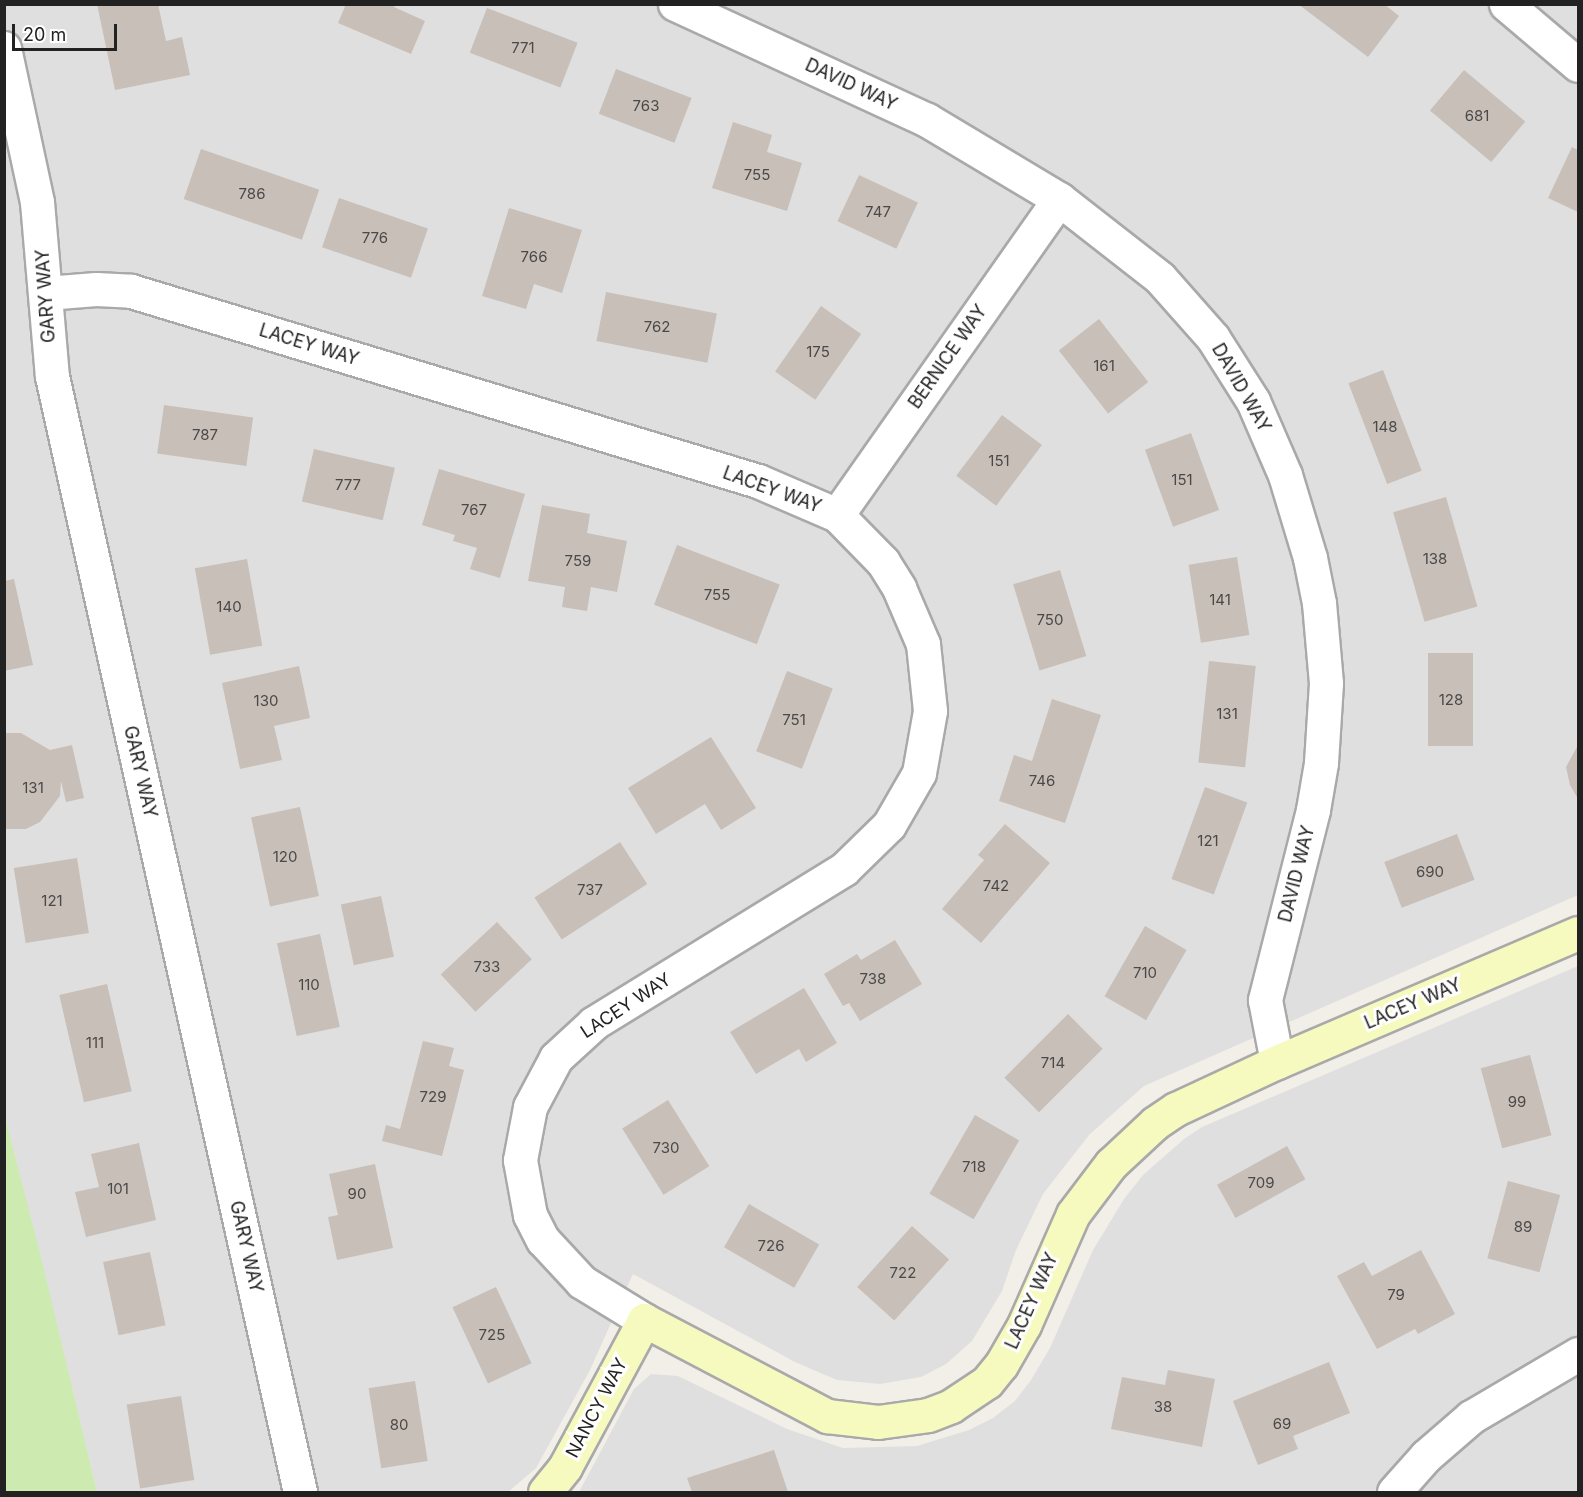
<!DOCTYPE html>
<style>
body{margin:0}
#map{position:relative;width:1583px;height:1497px;overflow:hidden;background:#f2efe9;font-family:Inter,sans-serif}
div>[style]{position:absolute}
[style*='--x']{left:calc(var(--x)*1px);top:calc(var(--y)*1px);width:calc(var(--w)*1px);rotate:calc(var(--a)*1deg)}
.residential>*{inset:0;background:#e0dfdf}
.grass>*{inset:0;background:#cdebb0}
.building>*{inset:0;background:#c7bfb8;transform-origin:0 0}
.roads{filter:drop-shadow(2px 0 #a9a9a9) drop-shadow(-2px 0 #a9a9a9) drop-shadow(0 2px #a9a9a9) drop-shadow(0 -2px #a9a9a9)}
.street>*{height:33px;margin:-16.5px;padding:0 16.5px;transform-origin:16.5px;border-radius:16.5px;background:#fff}
.secondary>*{height:33px;margin:-16.5px;padding:0 16.5px;transform-origin:16.5px;border-radius:16.5px;background:#f7fabf}
span{translate:-50% -50%;white-space:nowrap;text-align:center;line-height:1.15;-webkit-text-stroke:6px #fff;paint-order:stroke}
.number-label{font-size:15px;color:#4b4948}
.number-label span{-webkit-text-stroke-width:0}
.street-label{font-size:18px;color:#222}
.frame{position:absolute;inset:0;border:6px solid #222;pointer-events:none}
.scale{position:absolute;left:12px;top:24px;width:105px;height:27px;box-sizing:border-box;border:3px solid #222;border-top:0;padding-left:8px;font-size:18px;line-height:21px;white-space:nowrap;color:#222;-webkit-text-stroke:4px #fff;paint-order:stroke}
</style>
<div id="map">
<div class="residential">
<i style="clip-path:polygon(4px 5px,1578px 5px,1578px 895px,1144px 1086px,1089px 1135px,1043px 1194px,1016px 1250px,1002px 1291px,972px 1341px,946px 1364px,921px 1377px,880px 1384px,837px 1380px,795px 1362px,633px 1274px,590px 1370px,536px 1468px,508px 1492px,97px 1492px,5px 1117px)"></i>
<i style="clip-path:polygon(1578px 966px,1578px 1492px,579px 1492px,634px 1389px,651px 1374px,678px 1376px,787px 1429px,843px 1448px,917px 1446px,969px 1430px,993px 1418px,1015px 1401px,1031px 1380px,1050px 1348px,1093px 1250px,1124px 1199px,1143px 1175px,1184px 1139px,1202px 1127px)"></i>
</div>
<div class="grass">
<i style="clip-path:polygon(5px 1117px,42px 1261px,97px 1492px,5px 1492px)"></i>
</div>
<div class="building">
<i style="clip-path:polygon(97px 4px,158px 4px,166px 41px,182px 37px,190px 75px,115px 90px)"></i>
<i style="clip-path:polygon(346px 4px,395px 4px,394px 7px,425px 21px,411px 54px,338px 23px)"></i>
<i style="clip-path:polygon(1298px 4px,1384px 4px,1399px 16px,1368px 57px)"></i>
<i style="left:487px;top:8px;width:97px;height:48px;rotate:21deg"></i>
<i style="left:616px;top:69px;width:81px;height:48px;rotate:21deg"></i>
<i style="left:1464px;top:70px;width:80px;height:53px;rotate:40deg"></i>
<i style="clip-path:polygon(733px 122px,772px 135px,767px 152px,802px 163px,787px 211px,712px 188px)"></i>
<i style="clip-path:polygon(1572px 147px,1578px 150px,1578px 212px,1548px 198px)"></i>
<i style="left:201px;top:149px;width:125px;height:53px;rotate:19deg"></i>
<i style="left:859px;top:175px;width:65px;height:51px;rotate:25deg"></i>
<i style="left:339px;top:198px;width:94px;height:52px;rotate:19deg"></i>
<i style="clip-path:polygon(509px 208px,582px 230px,562px 293px,534px 284px,526px 309px,482px 296px)"></i>
<i style="left:606px;top:292px;width:113px;height:50px;rotate:11deg"></i>
<i style="left:821px;top:306px;width:49px;height:80px;rotate:35deg"></i>
<i style="left:1099px;top:319px;width:80px;height:51px;rotate:52deg"></i>
<i style="left:1383px;top:370px;width:108px;height:37px;rotate:69deg"></i>
<i style="left:164px;top:405px;width:90px;height:49px;rotate:8deg"></i>
<i style="left:1002px;top:415px;width:50px;height:76px;rotate:37deg"></i>
<i style="left:1191px;top:433px;width:82px;height:49px;rotate:70deg"></i>
<i style="left:314px;top:449px;width:83px;height:54px;rotate:13deg"></i>
<i style="clip-path:polygon(439px 469px,525px 494px,500px 578px,470px 569px,477px 548px,453px 541px,455px 535px,422px 525px)"></i>
<i style="left:1446px;top:497px;width:114px;height:55px;rotate:74deg"></i>
<i style="clip-path:polygon(542px 505px,590px 514px,587px 533px,627px 541px,617px 592px,591px 587px,587px 611px,562px 607px,565px 587px,528px 581px)"></i>
<i style="left:677px;top:545px;width:110px;height:64px;rotate:21deg"></i>
<i style="left:1237px;top:557px;width:79px;height:49px;rotate:81deg"></i>
<i style="left:247px;top:559px;width:88px;height:53px;rotate:80deg"></i>
<i style="left:1060px;top:570px;width:90px;height:49px;rotate:73deg"></i>
<i style="clip-path:polygon(14px 579px,33px 665px,4px 671px,4px 581px)"></i>
<i style="left:1428px;top:653px;width:45px;height:93px"></i>
<i style="left:1209px;top:661px;width:47px;height:102px;rotate:6deg"></i>
<i style="clip-path:polygon(299px 666px,310px 718px,274px 726px,282px 760px,240px 769px,222px 683px)"></i>
<i style="left:787px;top:671px;width:49px;height:86px;rotate:21deg"></i>
<i style="clip-path:polygon(1052px 699px,1101px 715px,1065px 823px,999px 801px,1014px 755px,1032px 761px)"></i>
<i style="clip-path:polygon(4px 733px,21px 733px,50px 750px,72px 745px,84px 798px,66px 802px,61px 781px,60px 796px,40px 822px,26px 829px,4px 829px)"></i>
<i style="clip-path:polygon(711px 737px,756px 808px,721px 830px,705px 804px,656px 834px,628px 788px)"></i>
<i style="clip-path:polygon(1578px 745px,1578px 799px,1570px 785px,1566px 767px)"></i>
<i style="left:1205px;top:787px;width:45px;height:98px;rotate:20deg"></i>
<i style="left:300px;top:807px;width:91px;height:50px;rotate:78deg"></i>
<i style="clip-path:polygon(1005px 824px,1050px 863px,981px 943px,942px 909px,984px 860px,978px 855px)"></i>
<i style="left:1457px;top:834px;width:49px;height:78px;rotate:69deg"></i>
<i style="left:620px;top:842px;width:50px;height:102px;rotate:57deg"></i>
<i style="left:77px;top:858px;width:76px;height:64px;rotate:81deg"></i>
<i style="left:381px;top:896px;width:62px;height:41px;rotate:78deg"></i>
<i style="left:497px;top:922px;width:51px;height:77px;rotate:47deg"></i>
<i style="left:1145px;top:926px;width:48px;height:81px;rotate:30deg"></i>
<i style="left:320px;top:934px;width:95px;height:44px;rotate:78deg"></i>
<i style="clip-path:polygon(895px 940px,922px 984px,860px 1021px,849px 1003px,843px 1006px,824px 974px,857px 954px,861px 960px)"></i>
<i style="left:107px;top:984px;width:110px;height:49px;rotate:77deg"></i>
<i style="clip-path:polygon(804px 988px,837px 1043px,806px 1062px,799px 1049px,756px 1074px,730px 1032px)"></i>
<i style="left:1068px;top:1014px;width:49px;height:90px;rotate:45deg"></i>
<i style="clip-path:polygon(423px 1041px,454px 1048px,449px 1066px,464px 1070px,442px 1156px,382px 1141px,386px 1125px,400px 1129px)"></i>
<i style="left:1530px;top:1055px;width:83px;height:51px;rotate:75deg"></i>
<i style="left:668px;top:1100px;width:78px;height:54px;rotate:58deg"></i>
<i style="left:975px;top:1115px;width:51px;height:91px;rotate:30deg"></i>
<i style="clip-path:polygon(139px 1143px,156px 1220px,86px 1237px,75px 1192px,99px 1187px,91px 1154px)"></i>
<i style="left:1287px;top:1146px;width:38px;height:80px;rotate:61deg"></i>
<i style="clip-path:polygon(375px 1164px,393px 1248px,337px 1260px,328px 1217px,338px 1215px,329px 1174px)"></i>
<i style="left:1508px;top:1181px;width:54px;height:80px;rotate:15deg"></i>
<i style="left:749px;top:1204px;width:81px;height:50px;rotate:30deg"></i>
<i style="left:912px;top:1226px;width:50px;height:82px;rotate:42deg"></i>
<i style="clip-path:polygon(1421px 1250px,1455px 1314px,1418px 1334px,1415px 1329px,1377px 1349px,1337px 1276px,1364px 1262px,1372px 1276px)"></i>
<i style="left:150px;top:1252px;width:75px;height:48px;rotate:78deg"></i>
<i style="left:496px;top:1287px;width:84px;height:48px;rotate:65deg"></i>
<i style="clip-path:polygon(1329px 1362px,1350px 1413px,1293px 1436px,1298px 1449px,1258px 1465px,1233px 1401px)"></i>
<i style="clip-path:polygon(1168px 1370px,1215px 1379px,1202px 1447px,1111px 1429px,1122px 1377px,1165px 1385px)"></i>
<i style="left:415px;top:1381px;width:81px;height:47px;rotate:81deg"></i>
<i style="left:181px;top:1396px;width:85px;height:55px;rotate:81deg"></i>
<i style="clip-path:polygon(774px 1450px,788px 1492px,692px 1492px,687px 1478px)"></i>
</div>
<div class="roads">
<div class="street">
<i style="--x:675;--y:4;--w:277;--a:24.7"></i>
<i style="--x:927;--y:120;--w:154;--a:30.9"></i>
<i style="--x:1059;--y:199;--w:128;--a:38"></i>
<i style="--x:1160;--y:278;--w:80;--a:48.5"></i>
<i style="--x:1213;--y:338;--w:75;--a:57.6"></i>
<i style="--x:1253;--y:401;--w:81;--a:66.6"></i>
<i style="--x:1285;--y:475;--w:87;--a:73.2"></i>
<i style="--x:1310;--y:558;--w:46;--a:78.7"></i>
<i style="--x:1319;--y:603;--w:80;--a:85"></i>
<i style="--x:1326;--y:683;--w:80;--a:93.6"></i>
<i style="--x:1321;--y:763;--w:48;--a:99.7"></i>
<i style="--x:1313;--y:810;--w:196;--a:104.2"></i>
<i style="--x:1265;--y:1000;--w:63;--a:79"></i>
<i style="--x:1506;--y:4;--w:94;--a:40.3"></i>
<i style="--x:4;--y:48;--w:157;--a:77.9"></i>
<i style="--x:37;--y:202;--w:175;--a:85.1"></i>
<i style="--x:52;--y:376;--w:1143;--a:77.47"></i>
<i style="--x:46;--y:293;--w:50;--a:-4.6"></i>
<i style="--x:96;--y:289;--w:35;--a:3"></i>
<i style="--x:131;--y:291;--w:655;--a:16.86"></i>
<i style="--x:758;--y:481;--w:86;--a:23.3"></i>
<i style="--x:837;--y:515;--w:66;--a:45.6"></i>
<i style="--x:883;--y:562;--w:31;--a:58"></i>
<i style="--x:899;--y:588;--w:61;--a:66.8"></i>
<i style="--x:923;--y:644;--w:67;--a:84"></i>
<i style="--x:930;--y:711;--w:63;--a:100.1"></i>
<i style="--x:919;--y:773;--w:60;--a:120"></i>
<i style="--x:889;--y:825;--w:63;--a:135.6"></i>
<i style="--x:844;--y:869;--w:294;--a:148.4"></i>
<i style="--x:594;--y:1023;--w:52;--a:137.4"></i>
<i style="--x:556;--y:1058;--w:55;--a:118"></i>
<i style="--x:530;--y:1107;--w:54;--a:100.7"></i>
<i style="--x:520;--y:1160;--w:56;--a:79.7"></i>
<i style="--x:530;--y:1215;--w:28;--a:63"></i>
<i style="--x:543;--y:1240;--w:57;--a:47.1"></i>
<i style="--x:582;--y:1282;--w:73;--a:31.5"></i>
<i style="--x:837;--y:515;--w:386;--a:-54.9"></i>
<i style="--x:1394;--y:1492;--w:48;--a:-48.4"></i>
<i style="--x:1426;--y:1456;--w:60;--a:-40.9"></i>
<i style="--x:1471;--y:1417;--w:124;--a:-30.5"></i>
</div>
<div class="secondary">
<i style="--x:545;--y:1492;--w:32;--a:-51"></i>
<i style="--x:565;--y:1467;--w:167;--a:-61.7"></i>
<i style="--x:644;--y:1320;--w:207;--a:27.7"></i>
<i style="--x:827;--y:1416;--w:51;--a:6.7"></i>
<i style="--x:878;--y:1422;--w:50;--a:-8"></i>
<i style="--x:928;--y:1415;--w:25;--a:-21"></i>
<i style="--x:951;--y:1406;--w:43;--a:-33.7"></i>
<i style="--x:987;--y:1382;--w:22;--a:-51"></i>
<i style="--x:1001;--y:1365;--w:46;--a:-60.1"></i>
<i style="--x:1024;--y:1325;--w:121;--a:-66.2"></i>
<i style="--x:1073;--y:1214;--w:63;--a:-52.8"></i>
<i style="--x:1111;--y:1164;--w:60;--a:-43"></i>
<i style="--x:1155;--y:1123;--w:25;--a:-34"></i>
<i style="--x:1176;--y:1109;--w:111;--a:-25"></i>
<i style="--x:1277;--y:1062;--w:327;--a:-23.2"></i>
</div>
</div>
<div class="number-label">
<span style="left:523px;top:48px">771</span>
<span style="left:646px;top:106px">763</span>
<span style="left:1477px;top:116px">681</span>
<span style="left:757px;top:175px">755</span>
<span style="left:252px;top:194px">786</span>
<span style="left:878px;top:212px">747</span>
<span style="left:375px;top:238px">776</span>
<span style="left:534px;top:257px">766</span>
<span style="left:657px;top:327px">762</span>
<span style="left:818px;top:352px">175</span>
<span style="left:1104px;top:366px">161</span>
<span style="left:1385px;top:427px">148</span>
<span style="left:205px;top:435px">787</span>
<span style="left:999px;top:461px">151</span>
<span style="left:1182px;top:480px">151</span>
<span style="left:348px;top:485px">777</span>
<span style="left:474px;top:510px">767</span>
<span style="left:1435px;top:559px">138</span>
<span style="left:578px;top:561px">759</span>
<span style="left:717px;top:595px">755</span>
<span style="left:1220px;top:600px">141</span>
<span style="left:229px;top:607px">140</span>
<span style="left:1050px;top:620px">750</span>
<span style="left:1451px;top:700px">128</span>
<span style="left:266px;top:701px">130</span>
<span style="left:1227px;top:714px">131</span>
<span style="left:794px;top:720px">751</span>
<span style="left:1042px;top:781px">746</span>
<span style="left:33px;top:788px">131</span>
<span style="left:1208px;top:841px">121</span>
<span style="left:285px;top:857px">120</span>
<span style="left:1430px;top:872px">690</span>
<span style="left:996px;top:886px">742</span>
<span style="left:590px;top:890px">737</span>
<span style="left:52px;top:901px">121</span>
<span style="left:487px;top:967px">733</span>
<span style="left:1145px;top:973px">710</span>
<span style="left:873px;top:979px">738</span>
<span style="left:309px;top:985px">110</span>
<span style="left:95px;top:1043px">111</span>
<span style="left:1053px;top:1063px">714</span>
<span style="left:433px;top:1097px">729</span>
<span style="left:1517px;top:1102px">99</span>
<span style="left:666px;top:1148px">730</span>
<span style="left:974px;top:1167px">718</span>
<span style="left:1261px;top:1183px">709</span>
<span style="left:118px;top:1189px">101</span>
<span style="left:357px;top:1194px">90</span>
<span style="left:1523px;top:1227px">89</span>
<span style="left:771px;top:1246px">726</span>
<span style="left:903px;top:1273px">722</span>
<span style="left:1396px;top:1295px">79</span>
<span style="left:492px;top:1335px">725</span>
<span style="left:1163px;top:1407px">38</span>
<span style="left:1282px;top:1424px">69</span>
<span style="left:399px;top:1425px">80</span>
</div>
<div class="street-label">
<span style="left:851px;top:85px;rotate:25deg">DAVID WAY</span>
<span style="left:46px;top:296px;rotate:-94deg">GARY WAY</span>
<span style="left:309px;top:345px;rotate:17deg">LACEY WAY</span>
<span style="left:948px;top:357px;rotate:-55deg">BERNICE WAY</span>
<span style="left:1241px;top:388px;rotate:60deg">DAVID WAY</span>
<span style="left:772px;top:490px;rotate:20deg">LACEY WAY</span>
<span style="left:140px;top:772px;rotate:77deg">GARY WAY</span>
<span style="left:1297px;top:874px;rotate:-76deg">DAVID WAY</span>
<span style="left:1413px;top:1004px;rotate:-23deg">LACEY WAY</span>
<span style="left:626px;top:1006px;rotate:-33deg">LACEY WAY</span>
<span style="left:246px;top:1247px;rotate:77deg">GARY WAY</span>
<span style="left:1032px;top:1301px;rotate:-66deg">LACEY WAY</span>
<span style="left:597px;top:1408px;rotate:-62deg">NANCY WAY</span>
</div>
<div class="frame"></div>
<div class="scale">20 m</div>
</div>
